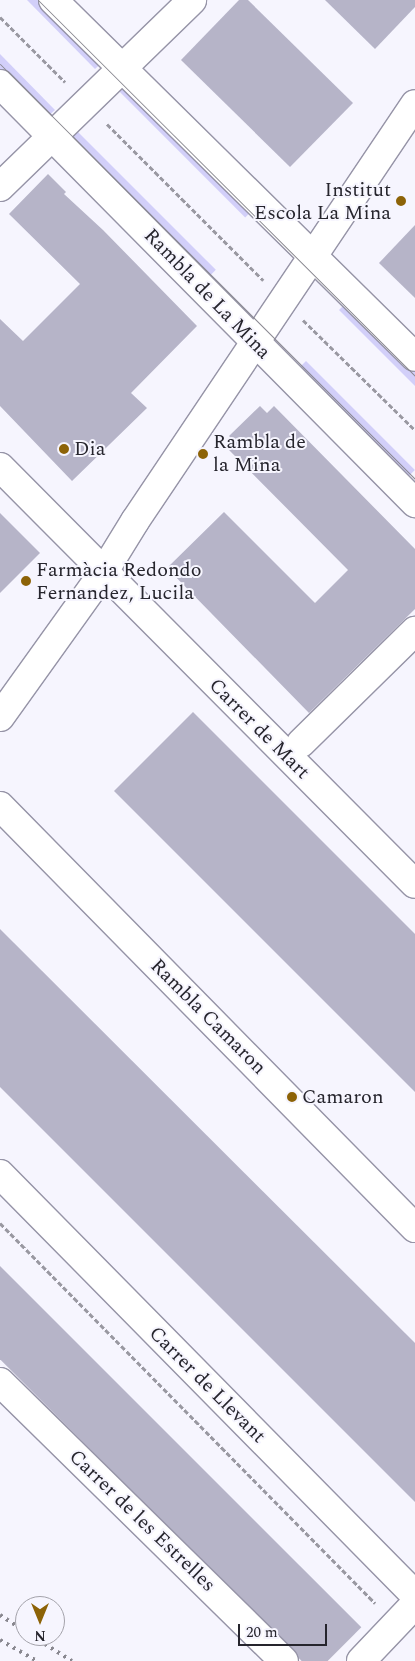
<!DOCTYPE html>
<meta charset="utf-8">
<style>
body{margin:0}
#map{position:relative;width:415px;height:1661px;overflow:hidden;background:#f6f5fe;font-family:Spectral,serif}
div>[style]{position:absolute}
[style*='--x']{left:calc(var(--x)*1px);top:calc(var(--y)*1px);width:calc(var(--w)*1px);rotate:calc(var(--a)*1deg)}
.green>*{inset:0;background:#d2cff9;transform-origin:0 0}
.building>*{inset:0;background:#b6b4c8;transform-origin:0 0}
.path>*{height:3px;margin-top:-1.5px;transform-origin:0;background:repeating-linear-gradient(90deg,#9998a1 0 5px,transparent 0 7.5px)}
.roads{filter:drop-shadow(1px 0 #9694a7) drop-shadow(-1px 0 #9694a7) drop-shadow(0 1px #9694a7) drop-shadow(0 -1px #9694a7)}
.minor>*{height:28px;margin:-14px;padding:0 14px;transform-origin:14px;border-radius:14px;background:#fff}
.tram>*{height:1px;margin:-0.5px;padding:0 0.5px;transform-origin:0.5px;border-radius:0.5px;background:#898890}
.rail>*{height:4px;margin-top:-2px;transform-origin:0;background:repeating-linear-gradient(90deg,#898890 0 2.5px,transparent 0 7.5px)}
.dots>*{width:14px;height:14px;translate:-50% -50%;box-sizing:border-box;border:2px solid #f6f5fe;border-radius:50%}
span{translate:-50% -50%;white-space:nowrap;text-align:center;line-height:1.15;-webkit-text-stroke:4px #f6f5fe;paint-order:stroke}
.poi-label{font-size:20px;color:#26252d}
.right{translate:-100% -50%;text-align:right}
.left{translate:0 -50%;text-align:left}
.street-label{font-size:20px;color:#26252d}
.north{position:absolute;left:15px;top:1596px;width:50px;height:50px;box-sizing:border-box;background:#f6f5fe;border:1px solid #a3a2aa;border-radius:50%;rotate:180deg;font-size:14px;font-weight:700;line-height:20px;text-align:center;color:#26252d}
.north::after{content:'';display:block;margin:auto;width:18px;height:22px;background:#8d6307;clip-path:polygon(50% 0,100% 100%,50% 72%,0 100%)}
.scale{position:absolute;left:238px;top:1624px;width:89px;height:22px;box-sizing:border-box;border:2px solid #26252d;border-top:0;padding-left:6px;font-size:15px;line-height:18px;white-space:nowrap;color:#26252d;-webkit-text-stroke:4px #f6f5fe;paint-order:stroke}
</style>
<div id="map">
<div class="green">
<i style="clip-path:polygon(27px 0,51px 0,108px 57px,95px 69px)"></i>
<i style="clip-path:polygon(0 54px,55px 110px,44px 120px,0 76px)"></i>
<i style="left:125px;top:76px;width:185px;height:15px;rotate:45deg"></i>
<i style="left:73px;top:127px;width:202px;height:15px;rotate:45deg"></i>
<i style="clip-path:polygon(349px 300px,415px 365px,415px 386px,339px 310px)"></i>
<i style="left:306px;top:361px;width:154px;height:15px;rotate:45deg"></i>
</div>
<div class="building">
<i style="clip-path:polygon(239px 0,248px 0,353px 103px,290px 167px,181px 60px)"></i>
<i style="clip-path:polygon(325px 0,415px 0,415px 7px,375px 49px)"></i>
<i style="clip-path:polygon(48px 174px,66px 192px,64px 194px,103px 230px,197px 326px,131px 393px,147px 408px,72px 481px,0 406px,0 319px,23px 341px,80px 284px,9px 214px)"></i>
<i style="clip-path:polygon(415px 225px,415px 298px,379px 263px)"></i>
<i style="clip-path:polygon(260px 406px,267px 413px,274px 406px,415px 549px,415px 609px,309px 713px,167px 568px,224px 512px,315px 603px,348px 570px,229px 450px,236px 443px,229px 436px)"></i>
<i style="clip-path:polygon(0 513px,40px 553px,0 593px)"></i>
<i style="clip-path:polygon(193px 712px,415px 934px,415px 1092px,114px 791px)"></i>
<i style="clip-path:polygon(0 929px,415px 1343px,415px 1502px,0 1087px)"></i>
<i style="left:0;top:1266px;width:511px;height:66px;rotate:45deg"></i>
</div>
<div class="path">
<i style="--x:0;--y:17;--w:92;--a:45"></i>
<i style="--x:107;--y:124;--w:221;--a:45"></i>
<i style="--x:303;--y:320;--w:157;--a:44.5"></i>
<i style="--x:0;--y:1223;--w:534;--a:45.38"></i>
</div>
<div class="roads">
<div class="minor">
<i style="--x:53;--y:0;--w:508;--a:44.6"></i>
<i style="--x:0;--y:84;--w:590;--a:45.27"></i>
<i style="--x:0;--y:187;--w:268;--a:-44.2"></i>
<i style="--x:0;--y:467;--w:588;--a:45.14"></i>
<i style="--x:0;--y:717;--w:177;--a:-54.4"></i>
<i style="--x:103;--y:573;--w:61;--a:-58.4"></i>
<i style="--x:135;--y:521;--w:502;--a:-56.12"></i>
<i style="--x:301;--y:743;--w:160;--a:-44.5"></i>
<i style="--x:0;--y:806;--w:592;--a:45.48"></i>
<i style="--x:0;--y:1174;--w:591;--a:45.41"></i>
<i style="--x:0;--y:1382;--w:398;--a:44.5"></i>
<i style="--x:361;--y:1661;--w:79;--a:-46.5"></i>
</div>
</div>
<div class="tram">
<i style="--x:38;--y:0;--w:532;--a:44.92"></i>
<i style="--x:0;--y:64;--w:587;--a:45"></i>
</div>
<div class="rail">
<i style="--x:0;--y:1615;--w:30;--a:33"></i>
<i style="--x:32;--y:1636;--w:47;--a:32"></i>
<i style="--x:0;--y:1640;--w:43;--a:29.6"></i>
</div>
<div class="dots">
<i style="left:401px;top:201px;background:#8d6307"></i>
<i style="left:64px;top:449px;background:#8d6307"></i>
<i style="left:203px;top:454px;background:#8d6307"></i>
<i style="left:26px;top:581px;background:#8d6307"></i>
<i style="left:292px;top:1097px;background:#8d6307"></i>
</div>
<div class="poi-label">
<span class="right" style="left:391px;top:202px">Institut<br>Escola La Mina</span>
<span class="left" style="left:213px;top:454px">Rambla de<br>la Mina</span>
<span class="left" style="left:74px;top:449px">Dia</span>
<span class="left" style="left:36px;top:582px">Farmàcia Redondo<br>Fernandez, Lucila</span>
<span class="left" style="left:302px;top:1097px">Camaron</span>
</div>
<div class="street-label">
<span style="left:207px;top:294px;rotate:46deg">Rambla de La Mina</span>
<span style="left:259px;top:729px;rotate:45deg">Carrer de Mart</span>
<span style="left:208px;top:1017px;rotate:45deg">Rambla Camaron</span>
<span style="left:207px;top:1385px;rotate:45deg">Carrer de Llevant</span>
<span style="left:142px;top:1521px;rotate:44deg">Carrer de les Estrelles</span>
</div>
<div class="north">N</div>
<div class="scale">20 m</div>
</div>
